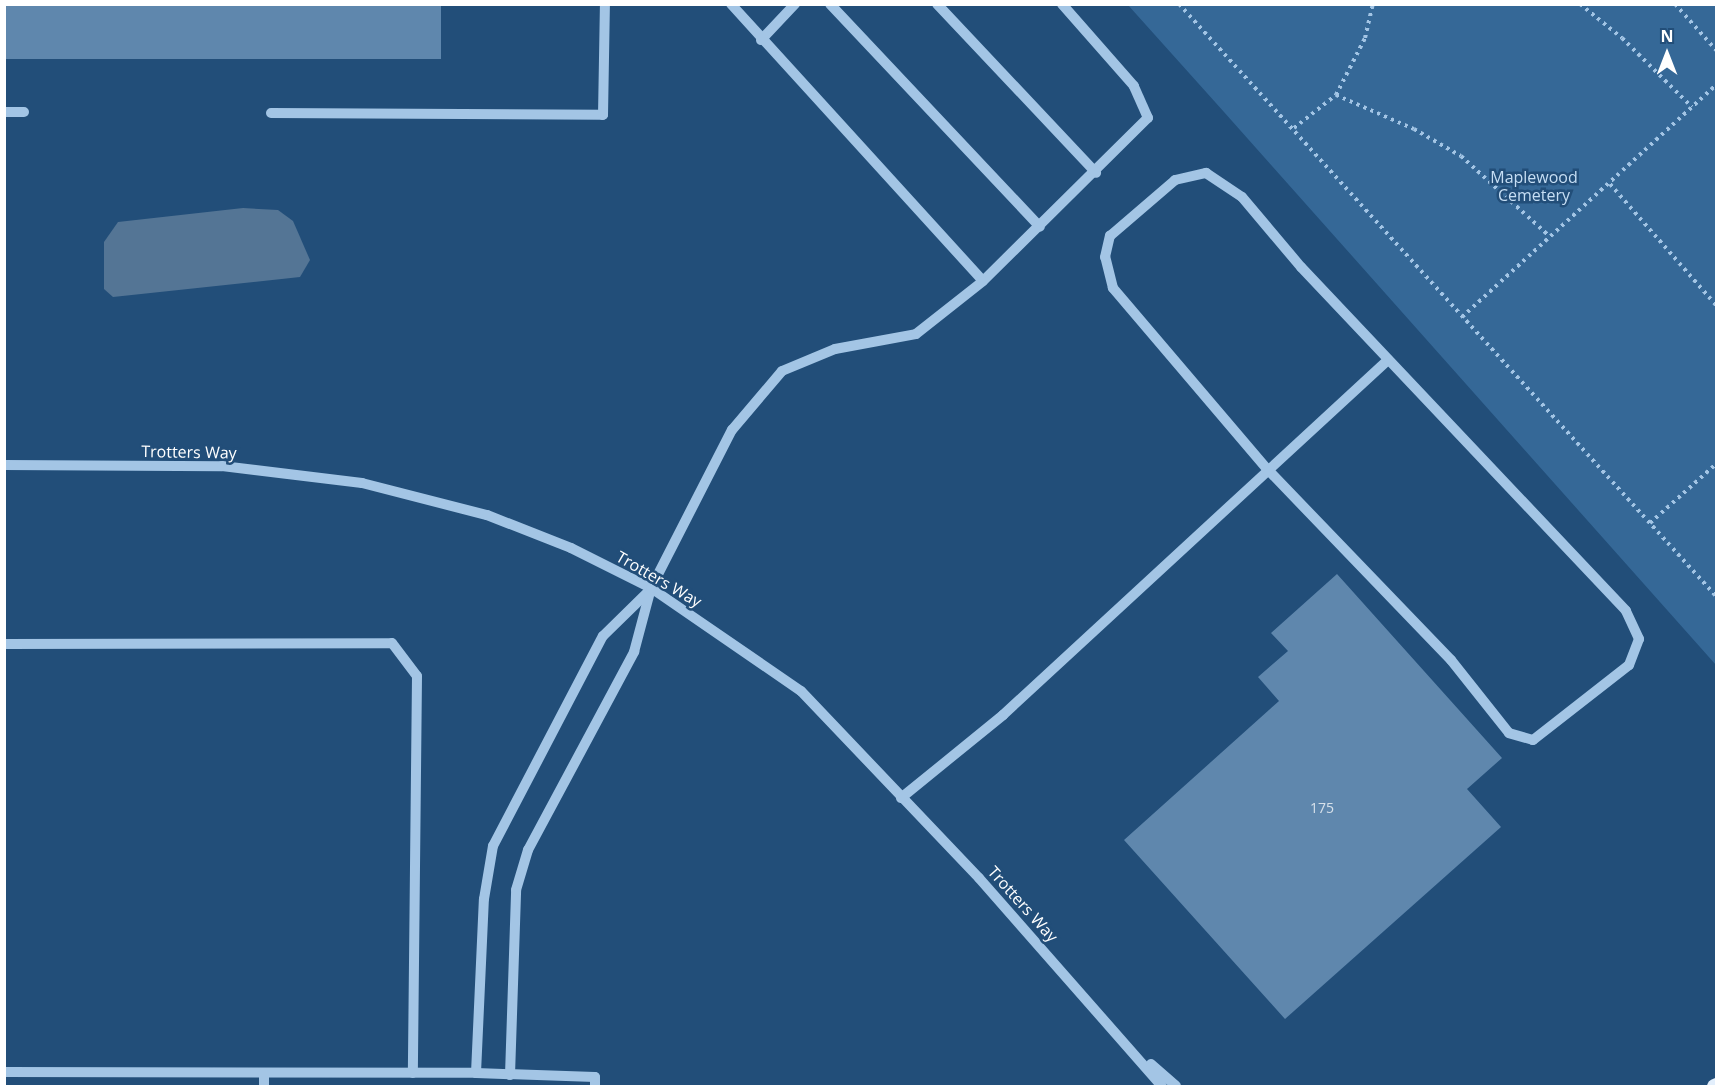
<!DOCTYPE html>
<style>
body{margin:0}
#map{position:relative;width:1721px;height:1091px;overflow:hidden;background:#224e79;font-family:"Open Sans",sans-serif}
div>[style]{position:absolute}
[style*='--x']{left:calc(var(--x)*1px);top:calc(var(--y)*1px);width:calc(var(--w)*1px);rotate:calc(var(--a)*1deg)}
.green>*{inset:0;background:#356897}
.water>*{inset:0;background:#547595}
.building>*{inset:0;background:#5f87ad;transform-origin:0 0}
.path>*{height:4px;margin-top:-2px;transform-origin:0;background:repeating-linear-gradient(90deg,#a3c5e5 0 3px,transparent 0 7.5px)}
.minor>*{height:10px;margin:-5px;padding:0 5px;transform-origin:5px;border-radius:5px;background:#a3c5e5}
.major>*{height:15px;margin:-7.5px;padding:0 7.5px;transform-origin:7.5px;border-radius:7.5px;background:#e3effc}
span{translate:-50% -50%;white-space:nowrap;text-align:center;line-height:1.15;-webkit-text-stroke:5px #224e79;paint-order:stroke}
.number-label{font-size:14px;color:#d7e1ea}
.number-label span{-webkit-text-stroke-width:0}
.park-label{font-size:16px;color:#c6def4}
.street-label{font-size:16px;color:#fff}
.frame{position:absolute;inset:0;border:6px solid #fff;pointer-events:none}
.north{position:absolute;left:1637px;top:24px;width:60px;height:60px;-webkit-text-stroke:4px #224e79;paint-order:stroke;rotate:0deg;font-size:16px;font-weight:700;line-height:24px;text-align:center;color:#fff}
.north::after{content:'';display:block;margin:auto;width:21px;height:27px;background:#fff;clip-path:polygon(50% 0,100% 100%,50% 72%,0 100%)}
</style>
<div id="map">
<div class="green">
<i style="clip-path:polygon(1128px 5px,1716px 5px,1716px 665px,1224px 112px)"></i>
</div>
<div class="water">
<i style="clip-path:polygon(243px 208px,278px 210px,293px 221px,310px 260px,300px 277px,113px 297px,104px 289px,104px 242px,118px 222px)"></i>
</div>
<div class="building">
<i style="left:4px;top:4px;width:437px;height:55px"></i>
<i style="clip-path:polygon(1337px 574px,1502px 758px,1467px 789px,1501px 827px,1285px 1019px,1124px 840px,1279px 701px,1258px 677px,1288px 651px,1271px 633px)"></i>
</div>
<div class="path">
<i style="--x:1179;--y:4;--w:799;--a:47.79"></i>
<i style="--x:1580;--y:4;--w:54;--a:39"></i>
<i style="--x:1622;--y:38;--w:98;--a:44.6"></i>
<i style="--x:1675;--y:4;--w:62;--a:48.3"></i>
<i style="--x:1336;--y:95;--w:64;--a:-63"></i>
<i style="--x:1365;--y:38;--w:35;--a:-77"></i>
<i style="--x:1294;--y:128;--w:53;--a:-38.2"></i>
<i style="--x:1336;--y:95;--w:85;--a:23.6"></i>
<i style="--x:1414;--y:129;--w:54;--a:29.9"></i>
<i style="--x:1461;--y:156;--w:118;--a:42.2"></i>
<i style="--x:1610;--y:184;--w:161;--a:48.8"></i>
<i style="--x:1462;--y:317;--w:344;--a:-42.4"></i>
<i style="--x:1650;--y:523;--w:89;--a:-41.8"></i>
</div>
<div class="minor">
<i style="--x:731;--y:4;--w:374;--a:47.7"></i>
<i style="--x:983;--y:281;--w:232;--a:-44.7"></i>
<i style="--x:1148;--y:118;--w:35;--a:-114"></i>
<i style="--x:1134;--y:86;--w:109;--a:-131.3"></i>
<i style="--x:830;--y:4;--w:306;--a:46.7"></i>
<i style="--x:937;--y:4;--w:232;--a:46.7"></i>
<i style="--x:761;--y:40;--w:50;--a:-46.6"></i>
<i style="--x:4;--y:112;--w:20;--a:0"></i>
<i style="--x:271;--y:113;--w:332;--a:0.3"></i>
<i style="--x:603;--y:115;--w:111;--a:-89"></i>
<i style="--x:1206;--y:173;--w:43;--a:33.7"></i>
<i style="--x:1242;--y:197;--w:92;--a:49.9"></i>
<i style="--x:1301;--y:267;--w:473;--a:46.6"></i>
<i style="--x:1626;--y:611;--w:31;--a:65"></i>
<i style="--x:1639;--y:639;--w:28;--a:111"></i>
<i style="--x:1629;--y:665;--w:122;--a:142"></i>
<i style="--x:1533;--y:740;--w:25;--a:-164"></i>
<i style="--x:1509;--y:733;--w:93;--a:-128.5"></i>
<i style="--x:1451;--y:660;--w:265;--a:-133.9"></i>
<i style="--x:1267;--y:469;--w:238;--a:-130.4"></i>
<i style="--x:1113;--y:288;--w:32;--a:-104"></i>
<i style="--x:1105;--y:257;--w:22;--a:-77"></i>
<i style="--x:1110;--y:236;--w:86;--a:-40.7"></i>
<i style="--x:1175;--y:180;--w:32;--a:-13"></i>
<i style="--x:4;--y:465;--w:218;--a:0.3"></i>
<i style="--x:222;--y:466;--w:141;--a:6.9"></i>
<i style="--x:362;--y:483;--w:129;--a:14.4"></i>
<i style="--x:487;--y:515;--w:90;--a:21.4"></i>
<i style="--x:571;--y:548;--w:89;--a:26.6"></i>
<i style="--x:651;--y:588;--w:182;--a:34.5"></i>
<i style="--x:801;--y:691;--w:258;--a:46.4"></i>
<i style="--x:979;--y:878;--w:277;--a:48.7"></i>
<i style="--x:4;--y:644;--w:388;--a:-0.1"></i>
<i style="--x:392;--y:643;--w:41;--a:52.9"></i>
<i style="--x:417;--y:676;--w:397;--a:90.6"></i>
<i style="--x:901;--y:798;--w:132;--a:-39.1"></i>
<i style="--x:1003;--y:715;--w:524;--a:-42.68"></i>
<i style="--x:1151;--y:1064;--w:33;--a:41"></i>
<i style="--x:4;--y:1072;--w:472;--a:0.1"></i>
<i style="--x:476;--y:1073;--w:119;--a:1.9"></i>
<i style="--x:595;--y:1077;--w:9;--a:90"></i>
<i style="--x:476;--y:1073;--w:174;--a:-87.4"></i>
<i style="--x:484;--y:899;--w:54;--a:-80.4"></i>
<i style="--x:493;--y:846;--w:237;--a:-62.4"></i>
<i style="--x:603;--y:636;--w:67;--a:-44.4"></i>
<i style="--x:510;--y:1075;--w:185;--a:-88.1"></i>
<i style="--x:516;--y:890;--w:42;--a:-73.3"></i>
<i style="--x:528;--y:850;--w:225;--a:-61.8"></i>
<i style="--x:634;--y:652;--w:66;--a:-75.1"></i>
<i style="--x:651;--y:588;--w:178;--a:-62.9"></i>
<i style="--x:732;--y:430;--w:77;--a:-49.7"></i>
<i style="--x:782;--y:371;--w:57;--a:-22.5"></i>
<i style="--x:835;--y:349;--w:82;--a:-10.5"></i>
<i style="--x:916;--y:334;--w:85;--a:-38.3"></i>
<i style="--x:264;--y:1086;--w:13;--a:-90"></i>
</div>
<div class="major">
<i style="--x:1714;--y:1086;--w:2;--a:-27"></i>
</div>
<div class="number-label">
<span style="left:1322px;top:808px">175</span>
</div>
<div class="park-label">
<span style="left:1534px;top:186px">Maplewood<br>Cemetery</span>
</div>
<div class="street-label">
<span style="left:189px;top:452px;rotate:1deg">Trotters Way</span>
<span style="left:659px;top:579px;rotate:30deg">Trotters Way</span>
<span style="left:1023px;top:904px;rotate:48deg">Trotters Way</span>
</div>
<div class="frame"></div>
<div class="north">N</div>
</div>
